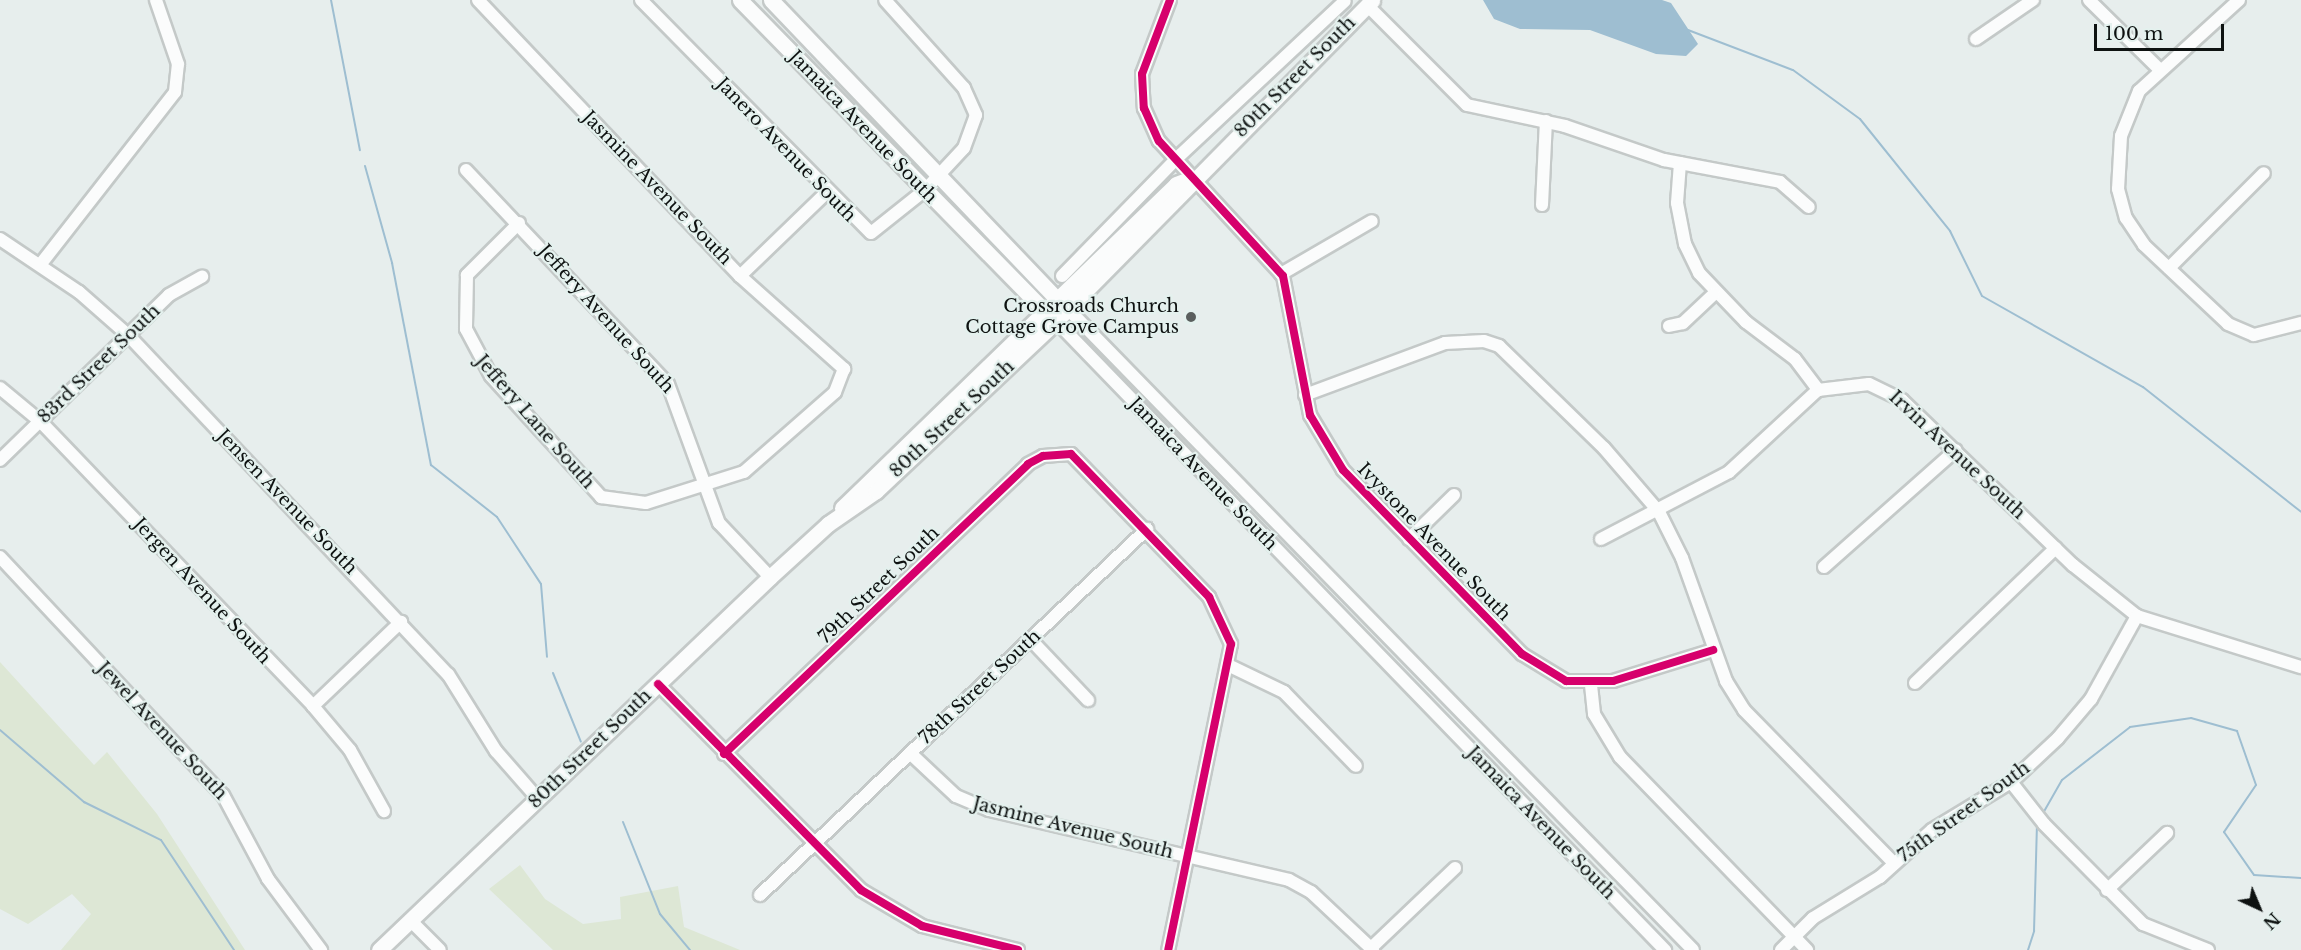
<!DOCTYPE html>
<style>
body{margin:0}
#map{position:relative;width:2301px;height:950px;overflow:hidden;background:#e7eeed;font-family:"Libre Baskerville",serif}
div>[style]{position:absolute}
[style*='--x']{left:calc(var(--x)*1px);top:calc(var(--y)*1px);width:calc(var(--w)*1px);rotate:calc(var(--a)*1deg)}
.green>*{inset:0;background:#dde7d5}
.water>*{inset:0;background:#9ebed1}
.stream>*{height:2px;margin:-1px;padding:0 1px;transform-origin:1px;border-radius:1px;background:#9ebed1}
.roads{filter:drop-shadow(2px 0 #c4c9c8) drop-shadow(-2px 0 #c4c9c8) drop-shadow(0 2px #c4c9c8) drop-shadow(0 -2px #c4c9c8)}
.minor>*{height:12px;margin:-6px;padding:0 6px;transform-origin:6px;border-radius:6px;background:#fbfcfc}
.major>*{height:15px;margin:-7.5px;padding:0 7.5px;transform-origin:7.5px;border-radius:7.5px;background:#fbfcfc}
.cycleway>*{height:8px;margin:-4px;padding:0 4px;transform-origin:4px;border-radius:4px;background:#d6006c}
.dots>*{width:16px;height:16px;translate:-50% -50%;box-sizing:border-box;border:3px solid #e4f1ee;border-radius:50%}
span{translate:-50% -50%;white-space:nowrap;text-align:center;line-height:1.15;-webkit-text-stroke:4.5px #e4f1ee;paint-order:stroke}
.street-label{font-size:18px;color:#0e1211}
.poi-label{font-size:18px;color:#0e1211}
.right{translate:-100% -50%;text-align:right}
.north{position:absolute;left:2229px;top:878px;width:60px;height:60px;-webkit-text-stroke:4px #e4f1ee;paint-order:stroke;rotate:136deg;font-size:16px;font-weight:700;line-height:24px;text-align:center;color:#0e1211}
.north::after{content:'';display:block;margin:auto;width:21px;height:27px;background:#0e1211;clip-path:polygon(50% 0,100% 100%,50% 72%,0 100%)}
.scale{position:absolute;left:2094px;top:24px;width:130px;height:27px;box-sizing:border-box;border:3px solid #0e1211;border-top:0;padding-left:8px;font-size:18px;line-height:21px;white-space:nowrap;color:#0e1211;-webkit-text-stroke:4px #e4f1ee;paint-order:stroke}
</style>
<div id="map">
<div class="green">
<i style="clip-path:polygon(0 662px,94px 765px,107px 752px,157px 814px,245px 950px,61px 950px,91px 914px,72px 894px,28px 924px,0 909px)"></i>
<i style="clip-path:polygon(520px 865px,545px 899px,583px 924px,621px 919px,620px 897px,678px 886px,684px 927px,740px 950px,553px 950px,489px 889px)"></i>
</div>
<div class="water">
<i style="clip-path:polygon(1483px 0,1662px 0,1671px 3px,1698px 44px,1686px 56px,1656px 54px,1590px 30px,1520px 29px,1494px 19px)"></i>
</div>
<div class="stream">
<i style="--x:331;--y:0;--w:153;--a:79.1"></i>
<i style="--x:1688;--y:30;--w:112;--a:20.9"></i>
<i style="--x:1793;--y:70;--w:83;--a:36.2"></i>
<i style="--x:1860;--y:119;--w:144;--a:51.2"></i>
<i style="--x:1950;--y:231;--w:72;--a:63.8"></i>
<i style="--x:1982;--y:296;--w:185;--a:29.5"></i>
<i style="--x:2143;--y:387;--w:201;--a:38.3"></i>
<i style="--x:365;--y:166;--w:101;--a:74.4"></i>
<i style="--x:392;--y:263;--w:206;--a:79.1"></i>
<i style="--x:431;--y:465;--w:84;--a:38.2"></i>
<i style="--x:497;--y:517;--w:80;--a:56.7"></i>
<i style="--x:541;--y:584;--w:73;--a:85.3"></i>
<i style="--x:553;--y:673;--w:74;--a:67.9"></i>
<i style="--x:0;--y:730;--w:111;--a:40.6"></i>
<i style="--x:84;--y:802;--w:86;--a:26.3"></i>
<i style="--x:161;--y:840;--w:132;--a:56.4"></i>
<i style="--x:2042;--y:815;--w:40;--a:-60.3"></i>
<i style="--x:2062;--y:780;--w:86;--a:-37.9"></i>
<i style="--x:2130;--y:727;--w:62;--a:-8.4"></i>
<i style="--x:2191;--y:718;--w:48;--a:15.8"></i>
<i style="--x:2237;--y:731;--w:57;--a:70.6"></i>
<i style="--x:2256;--y:785;--w:57;--a:124.2"></i>
<i style="--x:2224;--y:832;--w:52;--a:55.1"></i>
<i style="--x:2254;--y:875;--w:47;--a:3.7"></i>
<i style="--x:623;--y:822;--w:99;--a:68.1"></i>
<i style="--x:660;--y:914;--w:47;--a:50.2"></i>
<i style="--x:2028;--y:950;--w:20;--a:-72"></i>
<i style="--x:2034;--y:931;--w:109;--a:-88.4"></i>
</div>
<div class="roads">
<div class="minor">
<i style="--x:478;--y:0;--w:381;--a:46.5"></i>
<i style="--x:740;--y:276;--w:140;--a:41.8"></i>
<i style="--x:641;--y:0;--w:327;--a:45.4"></i>
<i style="--x:871;--y:233;--w:69;--a:-38.5"></i>
<i style="--x:925;--y:190;--w:57;--a:-47.1"></i>
<i style="--x:964;--y:148;--w:35;--a:-70"></i>
<i style="--x:976;--y:115;--w:30;--a:-114"></i>
<i style="--x:964;--y:88;--w:118;--a:-131.9"></i>
<i style="--x:1170;--y:0;--w:79;--a:110.7"></i>
<i style="--x:1142;--y:74;--w:34;--a:87"></i>
<i style="--x:1144;--y:108;--w:36;--a:66"></i>
<i style="--x:1159;--y:141;--w:183;--a:47.4"></i>
<i style="--x:1283;--y:276;--w:142;--a:79"></i>
<i style="--x:1310;--y:415;--w:64;--a:59"></i>
<i style="--x:1343;--y:470;--w:257;--a:45.8"></i>
<i style="--x:1522;--y:654;--w:52;--a:31.5"></i>
<i style="--x:1566;--y:681;--w:47;--a:0"></i>
<i style="--x:1613;--y:681;--w:105;--a:-17.2"></i>
<i style="--x:2089;--y:0;--w:98;--a:44.6"></i>
<i style="--x:2239;--y:0;--w:135;--a:137.7"></i>
<i style="--x:2139;--y:91;--w:48;--a:111.8"></i>
<i style="--x:2121;--y:136;--w:53;--a:93.2"></i>
<i style="--x:2118;--y:189;--w:30;--a:75"></i>
<i style="--x:2126;--y:218;--w:32;--a:56"></i>
<i style="--x:2144;--y:245;--w:115;--a:43.2"></i>
<i style="--x:2228;--y:324;--w:28;--a:23"></i>
<i style="--x:2254;--y:335;--w:49;--a:-14.3"></i>
<i style="--x:1367;--y:5;--w:141;--a:45"></i>
<i style="--x:1467;--y:105;--w:100;--a:12.1"></i>
<i style="--x:1565;--y:126;--w:105;--a:19"></i>
<i style="--x:1664;--y:160;--w:118;--a:10.7"></i>
<i style="--x:1780;--y:182;--w:38;--a:41"></i>
<i style="--x:1976;--y:39;--w:69;--a:-34.4"></i>
<i style="--x:1680;--y:163;--w:40;--a:94.3"></i>
<i style="--x:1677;--y:203;--w:42;--a:79"></i>
<i style="--x:1685;--y:244;--w:32;--a:64"></i>
<i style="--x:1699;--y:273;--w:68;--a:46.2"></i>
<i style="--x:1746;--y:322;--w:61;--a:37.1"></i>
<i style="--x:1795;--y:359;--w:39;--a:53"></i>
<i style="--x:466;--y:170;--w:294;--a:46.7"></i>
<i style="--x:668;--y:384;--w:148;--a:69.9"></i>
<i style="--x:719;--y:523;--w:74;--a:46.6"></i>
<i style="--x:1542;--y:205;--w:84;--a:-87.3"></i>
<i style="--x:519;--y:223;--w:74;--a:135"></i>
<i style="--x:467;--y:275;--w:54;--a:91.1"></i>
<i style="--x:466;--y:329;--w:53;--a:62"></i>
<i style="--x:491;--y:376;--w:164;--a:47.7"></i>
<i style="--x:601;--y:497;--w:45;--a:7.6"></i>
<i style="--x:646;--y:503;--w:103;--a:-17.6"></i>
<i style="--x:744;--y:472;--w:121;--a:-41.3"></i>
<i style="--x:835;--y:392;--w:25;--a:-69"></i>
<i style="--x:0;--y:239;--w:95;--a:33.9"></i>
<i style="--x:79;--y:292;--w:67;--a:41.3"></i>
<i style="--x:129;--y:336;--w:465;--a:46.7"></i>
<i style="--x:448;--y:674;--w:91;--a:58.1"></i>
<i style="--x:496;--y:751;--w:64;--a:48.8"></i>
<i style="--x:40;--y:265;--w:219;--a:-52"></i>
<i style="--x:175;--y:92;--w:28;--a:-84"></i>
<i style="--x:178;--y:64;--w:68;--a:-109"></i>
<i style="--x:2169;--y:268;--w:134;--a:-45"></i>
<i style="--x:1281;--y:274;--w:105;--a:-30.2"></i>
<i style="--x:740;--y:276;--w:120;--a:-44"></i>
<i style="--x:1062;--y:276;--w:163;--a:-45.7"></i>
<i style="--x:1176;--y:159;--w:231;--a:-43.1"></i>
<i style="--x:1068;--y:309;--w:895;--a:45.72"></i>
<i style="--x:1056;--y:321;--w:876;--a:45.93"></i>
<i style="--x:1669;--y:326;--w:14;--a:-12"></i>
<i style="--x:1683;--y:323;--w:42;--a:-43.1"></i>
<i style="--x:0;--y:388;--w:53;--a:39.7"></i>
<i style="--x:41;--y:422;--w:393;--a:46.2"></i>
<i style="--x:313;--y:706;--w:57;--a:49.9"></i>
<i style="--x:350;--y:750;--w:70;--a:60.9"></i>
<i style="--x:1305;--y:395;--w:149;--a:-20.4"></i>
<i style="--x:1445;--y:343;--w:39;--a:-3"></i>
<i style="--x:1484;--y:341;--w:16;--a:18"></i>
<i style="--x:1499;--y:346;--w:146;--a:44.2"></i>
<i style="--x:1604;--y:448;--w:84;--a:49.3"></i>
<i style="--x:1659;--y:512;--w:51;--a:63.4"></i>
<i style="--x:1682;--y:558;--w:131;--a:70.3"></i>
<i style="--x:1726;--y:681;--w:34;--a:58"></i>
<i style="--x:1744;--y:710;--w:214;--a:45.6"></i>
<i style="--x:0;--y:460;--w:236;--a:-44.3"></i>
<i style="--x:169;--y:295;--w:38;--a:-29"></i>
<i style="--x:1409;--y:539;--w:63;--a:-44.4"></i>
<i style="--x:1601;--y:539;--w:144;--a:-27.6"></i>
<i style="--x:1729;--y:472;--w:121;--a:-42.7"></i>
<i style="--x:1818;--y:390;--w:51;--a:-6.7"></i>
<i style="--x:1869;--y:384;--w:37;--a:26"></i>
<i style="--x:1902;--y:400;--w:238;--a:44"></i>
<i style="--x:2073;--y:565;--w:82;--a:38.6"></i>
<i style="--x:2137;--y:616;--w:172;--a:17.3"></i>
<i style="--x:0;--y:557;--w:326;--a:46.9"></i>
<i style="--x:223;--y:795;--w:95;--a:61.8"></i>
<i style="--x:268;--y:879;--w:89;--a:53.3"></i>
<i style="--x:1824;--y:567;--w:176;--a:-41.6"></i>
<i style="--x:1031;--y:640;--w:83;--a:46.5"></i>
<i style="--x:1230;--y:666;--w:60;--a:25.7"></i>
<i style="--x:1284;--y:692;--w:103;--a:45.8"></i>
<i style="--x:1915;--y:683;--w:195;--a:-43.8"></i>
<i style="--x:658;--y:684;--w:289;--a:45.4"></i>
<i style="--x:861;--y:890;--w:71;--a:30.5"></i>
<i style="--x:922;--y:926;--w:99;--a:14"></i>
<i style="--x:1591;--y:685;--w:29;--a:84"></i>
<i style="--x:1594;--y:714;--w:50;--a:58.8"></i>
<i style="--x:1620;--y:757;--w:269;--a:45.9"></i>
<i style="--x:313;--y:706;--w:122;--a:-43.7"></i>
<i style="--x:910;--y:753;--w:63;--a:43.1"></i>
<i style="--x:956;--y:796;--w:36;--a:23"></i>
<i style="--x:989;--y:810;--w:308;--a:13.1"></i>
<i style="--x:1289;--y:880;--w:25;--a:29"></i>
<i style="--x:1311;--y:892;--w:85;--a:43.1"></i>
<i style="--x:724;--y:754;--w:420;--a:-43.6"></i>
<i style="--x:1028;--y:464;--w:17;--a:-28"></i>
<i style="--x:1043;--y:456;--w:28;--a:-4"></i>
<i style="--x:1071;--y:454;--w:199;--a:46"></i>
<i style="--x:1209;--y:597;--w:52;--a:64.9"></i>
<i style="--x:1231;--y:644;--w:312;--a:101.6"></i>
<i style="--x:2011;--y:782;--w:53;--a:51.8"></i>
<i style="--x:2044;--y:824;--w:141;--a:45.3"></i>
<i style="--x:2143;--y:924;--w:70;--a:21.8"></i>
<i style="--x:2107;--y:890;--w:83;--a:-43.5"></i>
<i style="--x:760;--y:895;--w:533;--a:-43.4"></i>
<i style="--x:410;--y:920;--w:42;--a:45"></i>
<i style="--x:1371;--y:948;--w:116;--a:-43.6"></i>
<i style="--x:1781;--y:950;--w:45;--a:-45"></i>
<i style="--x:1813;--y:918;--w:79;--a:-31.5"></i>
<i style="--x:1880;--y:877;--w:70;--a:-42.1"></i>
<i style="--x:1932;--y:830;--w:92;--a:-31.3"></i>
<i style="--x:2011;--y:782;--w:64;--a:-43.1"></i>
<i style="--x:2058;--y:738;--w:51;--a:-49.8"></i>
<i style="--x:2091;--y:699;--w:95;--a:-61"></i>
</div>
<div class="major">
<i style="--x:740;--y:0;--w:441;--a:45.6"></i>
<i style="--x:771;--y:0;--w:419;--a:46.3"></i>
<i style="--x:842;--y:508;--w:465;--a:-44.1"></i>
<i style="--x:1176;--y:184;--w:17;--a:-21"></i>
<i style="--x:379;--y:950;--w:540;--a:-43.65"></i>
<i style="--x:770;--y:577;--w:79;--a:-42.4"></i>
<i style="--x:828;--y:524;--w:58;--a:-34.5"></i>
<i style="--x:876;--y:491;--w:242;--a:-43.3"></i>
<i style="--x:1052;--y:325;--w:456;--a:-45.4"></i>
</div>
</div>
<div class="cycleway">
<i style="--x:1170;--y:0;--w:79;--a:110.7"></i>
<i style="--x:1142;--y:74;--w:34;--a:87"></i>
<i style="--x:1144;--y:108;--w:36;--a:66"></i>
<i style="--x:1159;--y:141;--w:183;--a:47.4"></i>
<i style="--x:1283;--y:276;--w:142;--a:79"></i>
<i style="--x:1310;--y:415;--w:64;--a:59"></i>
<i style="--x:1343;--y:470;--w:257;--a:45.8"></i>
<i style="--x:1522;--y:654;--w:52;--a:31.5"></i>
<i style="--x:1566;--y:681;--w:47;--a:0"></i>
<i style="--x:1613;--y:681;--w:105;--a:-17.2"></i>
<i style="--x:658;--y:684;--w:289;--a:45.4"></i>
<i style="--x:861;--y:890;--w:71;--a:30.5"></i>
<i style="--x:922;--y:926;--w:99;--a:14"></i>
<i style="--x:724;--y:754;--w:420;--a:-43.6"></i>
<i style="--x:1028;--y:464;--w:17;--a:-28"></i>
<i style="--x:1043;--y:456;--w:28;--a:-4"></i>
<i style="--x:1071;--y:454;--w:199;--a:46"></i>
<i style="--x:1209;--y:597;--w:52;--a:64.9"></i>
<i style="--x:1231;--y:644;--w:312;--a:101.6"></i>
</div>
<div class="dots">
<i style="left:1191px;top:317px;background:#5a5f5e"></i>
</div>
<div class="street-label">
<span style="left:1295px;top:77px;rotate:-45deg">80th Street South</span>
<span style="left:863px;top:127px;rotate:46deg">Jamaica Avenue South</span>
<span style="left:786px;top:150px;rotate:46deg">Janero Avenue South</span>
<span style="left:657px;top:188px;rotate:46deg">Jasmine Avenue South</span>
<span style="left:606px;top:319px;rotate:48deg">Jeffery Avenue South</span>
<span style="left:99px;top:364px;rotate:-44deg">83rd Street South</span>
<span style="left:952px;top:419px;rotate:-43deg">80th Street South</span>
<span style="left:535px;top:422px;rotate:49deg">Jeffery Lane South</span>
<span style="left:1957px;top:455px;rotate:43deg">Irvin Avenue South</span>
<span style="left:1203px;top:474px;rotate:46deg">Jamaica Avenue South</span>
<span style="left:287px;top:502px;rotate:46deg">Jensen Avenue South</span>
<span style="left:1434px;top:542px;rotate:46deg">Ivystone Avenue South</span>
<span style="left:879px;top:585px;rotate:-44deg">79th Street South</span>
<span style="left:202px;top:591px;rotate:47deg">Jergen Avenue South</span>
<span style="left:980px;top:687px;rotate:-43deg">78th Street South</span>
<span style="left:162px;top:731px;rotate:47deg">Jewel Avenue South</span>
<span style="left:590px;top:749px;rotate:-44deg">80th Street South</span>
<span style="left:1964px;top:812px;rotate:-36deg">75th Street South</span>
<span style="left:1541px;top:823px;rotate:46deg">Jamaica Avenue South</span>
<span style="left:1073px;top:828px;rotate:14deg">Jasmine Avenue South</span>
</div>
<div class="poi-label">
<span class="right" style="left:1179px;top:317px">Crossroads Church<br>Cottage Grove Campus</span>
</div>
<div class="north">N</div>
<div class="scale">100 m</div>
</div>
